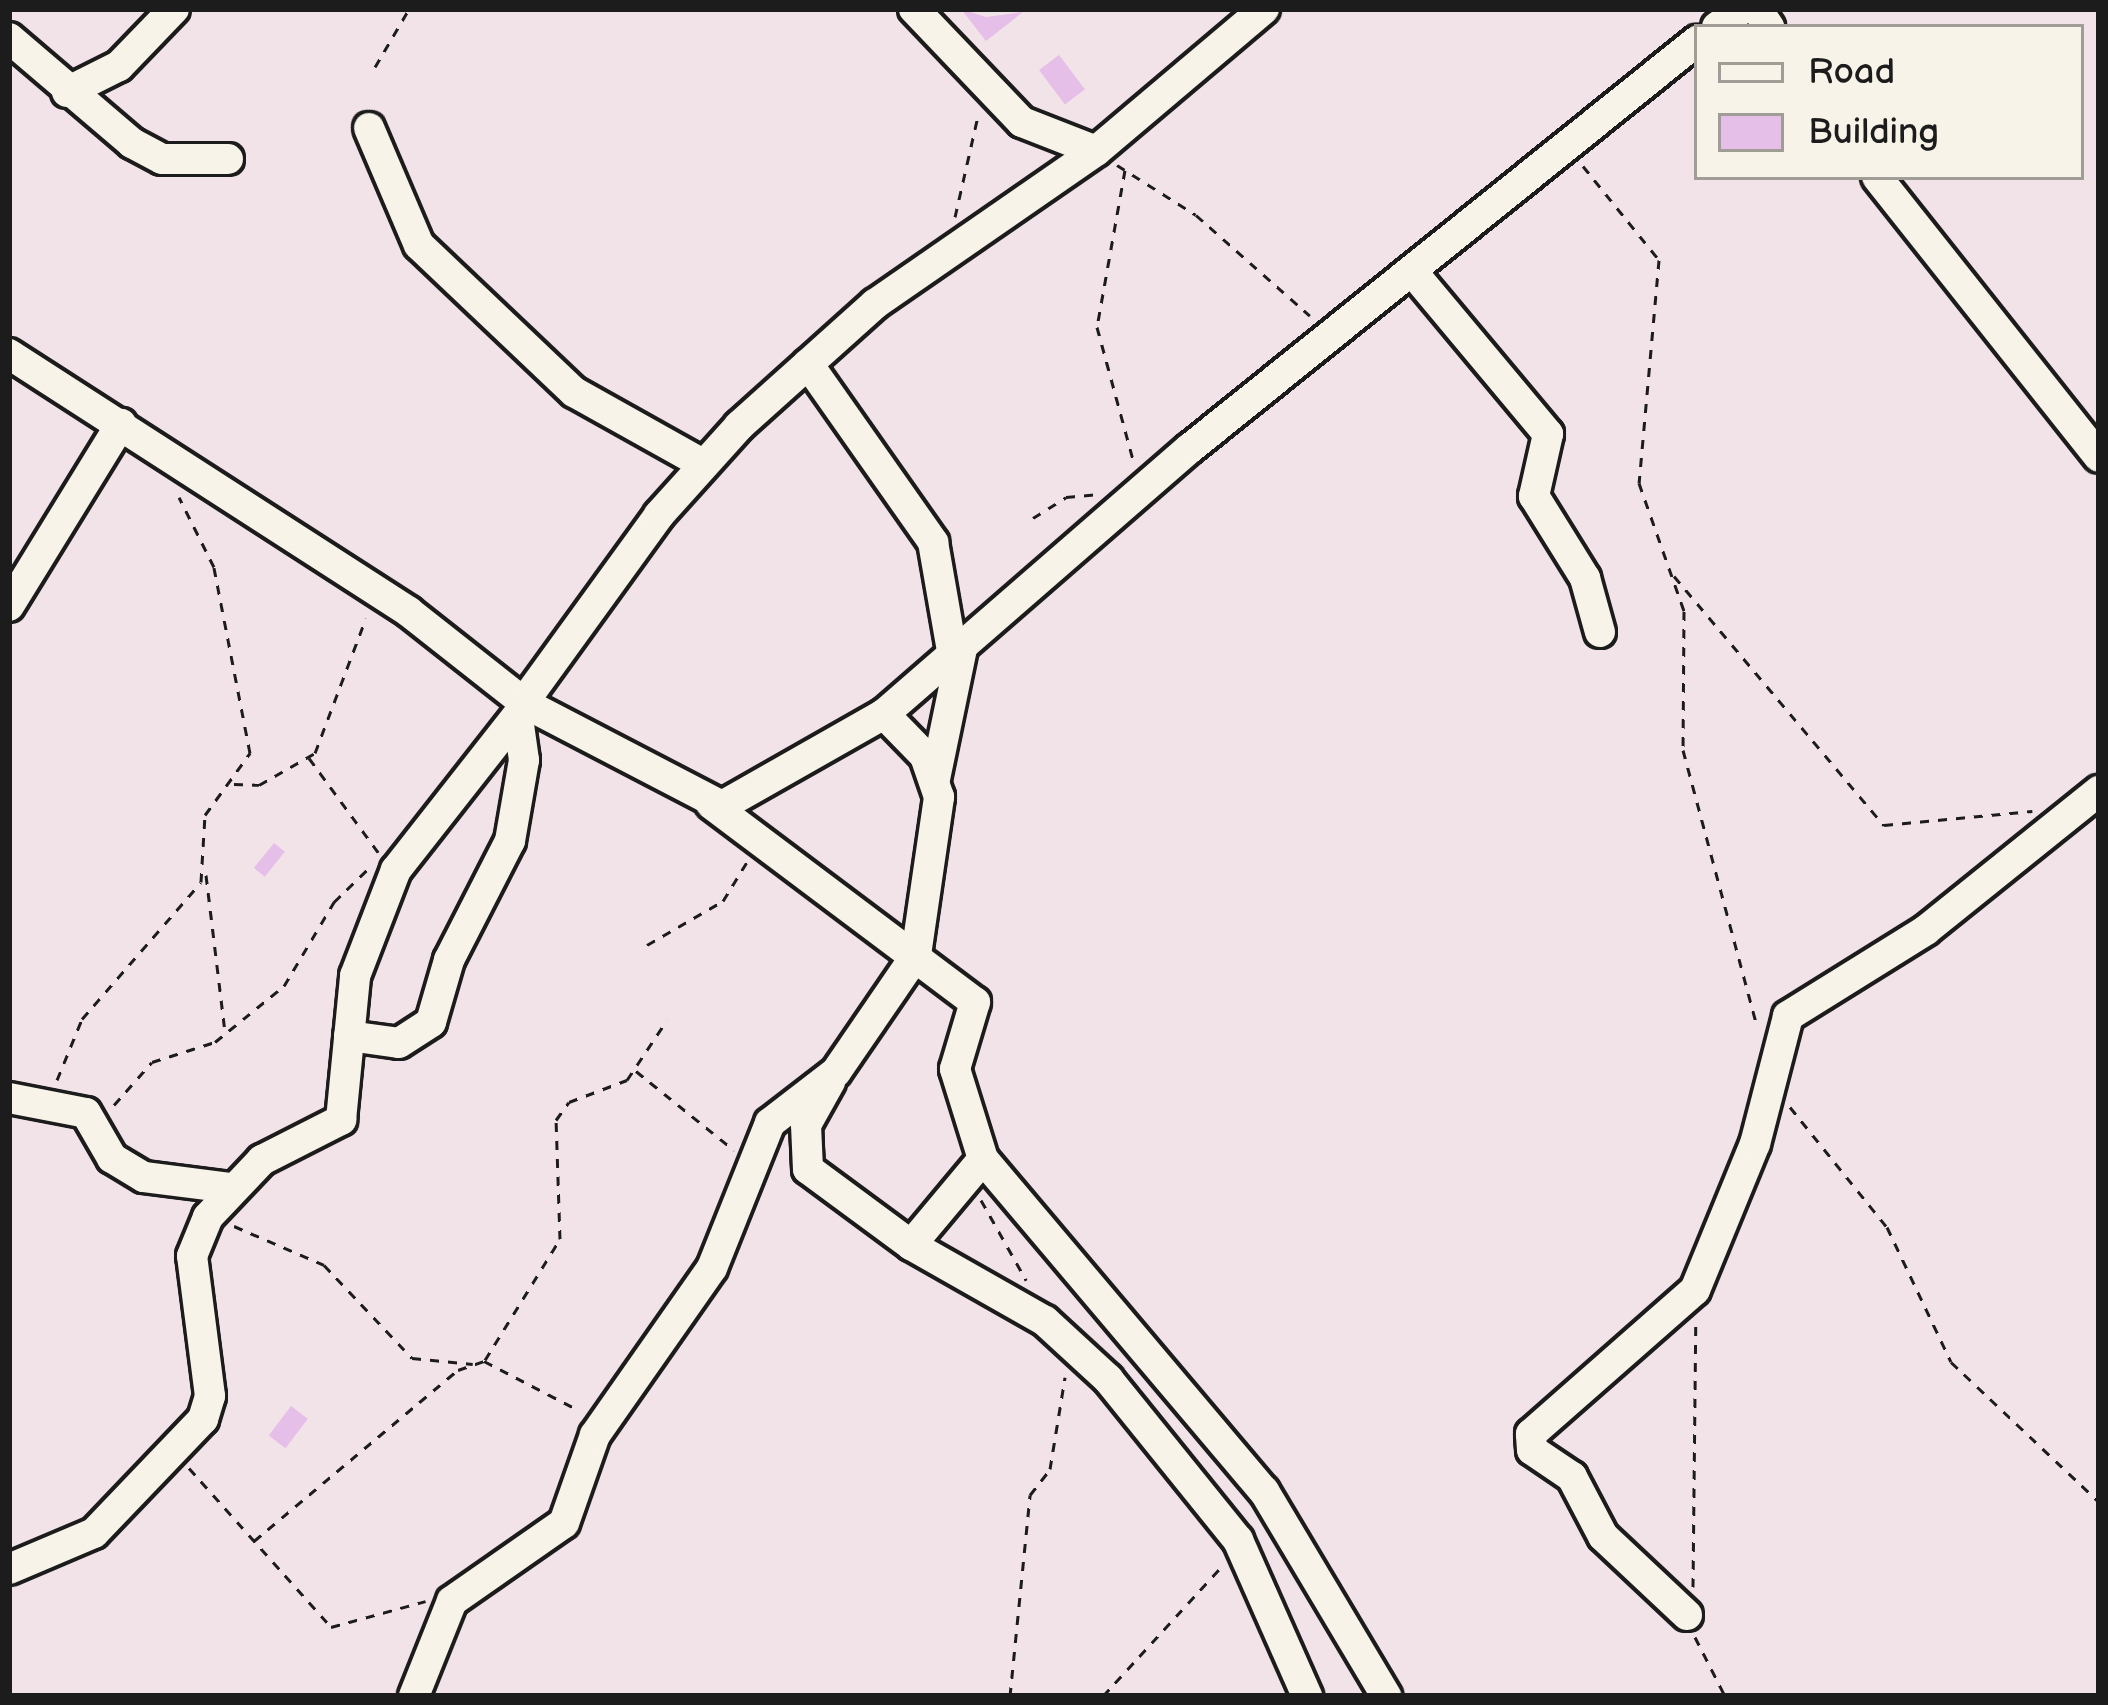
<!DOCTYPE html>
<style>
body{margin:0}
#map{position:relative;width:2108px;height:1705px;overflow:hidden;background:#f2e3e8;font-family:"Balsamiq Sans",sans-serif}
div>[style]{position:absolute}
[style*='--x']{left:calc(var(--x)*1px);top:calc(var(--y)*1px);width:calc(var(--w)*1px);rotate:calc(var(--a)*1deg)}
.building>*{inset:0;background:#e5bfe8;transform-origin:0 0}
.path>*{height:3px;margin-top:-1.5px;transform-origin:0;background:repeating-linear-gradient(90deg,#1c1c1c 0 9px,transparent 0 18px)}
.roads{filter:drop-shadow(3px 0 #1c1c1c) drop-shadow(-3px 0 #1c1c1c) drop-shadow(0 3px #1c1c1c) drop-shadow(0 -3px #1c1c1c)}
.minor>*{height:30px;margin:-15px;padding:0 15px;transform-origin:15px;border-radius:15px;background:#f7f3e8}
span{translate:-50% -50%;white-space:nowrap;text-align:center;line-height:1.15;-webkit-text-stroke:10px #f7f3e8;paint-order:stroke}
.frame{position:absolute;inset:0;border:12px solid #1c1c1c;pointer-events:none}
.legend{position:absolute;left:1694px;top:24px;width:390px;height:156px;box-sizing:border-box;background:#f7f3e8;border:3px solid #9f9d96;margin:0;padding:15px 21px;list-style:none;font-size:36px;color:#1c1c1c}
.legend li{display:flex;align-items:center;gap:24px;height:60px}
.legend b{width:60px;border:3px solid #9f9d96}
</style>
<div id="map">
<div class="building">
<i style="clip-path:polygon(961px 9px,986px 17px,1023px 12px,986px 41px)"></i>
<i style="left:1059px;top:55px;width:43px;height:25px;rotate:53deg"></i>
<i style="left:274px;top:843px;width:14px;height:32px;rotate:39deg"></i>
<i style="left:291px;top:1406px;width:21px;height:37px;rotate:37deg"></i>
</div>
<div class="path">
<i style="--x:375;--y:67;--w:67;--a:-59.6"></i>
<i style="--x:1117;--y:165;--w:93;--a:32.3"></i>
<i style="--x:1196;--y:215;--w:152;--a:41.5"></i>
<i style="--x:1583;--y:166;--w:121;--a:51"></i>
<i style="--x:1659;--y:260;--w:224;--a:95.1"></i>
<i style="--x:1639;--y:483;--w:136;--a:70.6"></i>
<i style="--x:1684;--y:611;--w:139;--a:90.4"></i>
<i style="--x:1683;--y:750;--w:286;--a:75"></i>
<i style="--x:1125;--y:170;--w:159;--a:100.1"></i>
<i style="--x:1097;--y:327;--w:141;--a:74.8"></i>
<i style="--x:955;--y:217;--w:104;--a:-77.2"></i>
<i style="--x:1033;--y:518;--w:39;--a:-32"></i>
<i style="--x:1066;--y:497;--w:34;--a:-5"></i>
<i style="--x:1674;--y:576;--w:326;--a:49.9"></i>
<i style="--x:1884;--y:825;--w:149;--a:-5.4"></i>
<i style="--x:309;--y:758;--w:117;--a:53.7"></i>
<i style="--x:234;--y:784;--w:25;--a:2"></i>
<i style="--x:259;--y:785;--w:64;--a:-29.7"></i>
<i style="--x:315;--y:753;--w:144;--a:-69.3"></i>
<i style="--x:206;--y:875;--w:157;--a:83.1"></i>
<i style="--x:647;--y:945;--w:88;--a:-30.1"></i>
<i style="--x:723;--y:901;--w:46;--a:-58.4"></i>
<i style="--x:636;--y:1071;--w:126;--a:38.9"></i>
<i style="--x:57;--y:1080;--w:66;--a:-67.7"></i>
<i style="--x:82;--y:1019;--w:181;--a:-49"></i>
<i style="--x:201;--y:882;--w:67;--a:-86.6"></i>
<i style="--x:205;--y:815;--w:77;--a:-54"></i>
<i style="--x:250;--y:753;--w:189;--a:-101"></i>
<i style="--x:214;--y:567;--w:78;--a:-116.6"></i>
<i style="--x:114;--y:1105;--w:57;--a:-48.5"></i>
<i style="--x:152;--y:1062;--w:66;--a:-17.6"></i>
<i style="--x:215;--y:1042;--w:89;--a:-39.1"></i>
<i style="--x:284;--y:986;--w:98;--a:-59.2"></i>
<i style="--x:334;--y:902;--w:50;--a:-44.2"></i>
<i style="--x:1790;--y:1107;--w:154;--a:51.1"></i>
<i style="--x:1887;--y:1227;--w:149;--a:64.6"></i>
<i style="--x:1951;--y:1362;--w:204;--a:43.4"></i>
<i style="--x:981;--y:1200;--w:92;--a:60.6"></i>
<i style="--x:234;--y:1226;--w:98;--a:23.4"></i>
<i style="--x:324;--y:1265;--w:128;--a:46.6"></i>
<i style="--x:412;--y:1358;--w:61;--a:5.6"></i>
<i style="--x:485;--y:1360;--w:142;--a:-58.2"></i>
<i style="--x:560;--y:1239;--w:119;--a:-91.9"></i>
<i style="--x:556;--y:1120;--w:22;--a:-54"></i>
<i style="--x:569;--y:1102;--w:62;--a:-20.8"></i>
<i style="--x:627;--y:1080;--w:72;--a:-56.3"></i>
<i style="--x:189;--y:1468;--w:213;--a:48.2"></i>
<i style="--x:331;--y:1627;--w:98;--a:-15.3"></i>
<i style="--x:254;--y:1541;--w:266;--a:-40"></i>
<i style="--x:458;--y:1370;--w:28;--a:-19"></i>
<i style="--x:484;--y:1361;--w:106;--a:27.5"></i>
<i style="--x:1693;--y:1587;--w:266;--a:-89.4"></i>
<i style="--x:1695;--y:1637;--w:66;--a:63"></i>
<i style="--x:1010;--y:1696;--w:202;--a:-84.3"></i>
<i style="--x:1030;--y:1495;--w:33;--a:-52"></i>
<i style="--x:1050;--y:1469;--w:93;--a:-80.7"></i>
<i style="--x:1103;--y:1696;--w:175;--a:-47.5"></i>
</div>
<div class="roads">
<div class="minor">
<i style="--x:914;--y:9;--w:156;--a:46.3"></i>
<i style="--x:1022;--y:122;--w:79;--a:21.4"></i>
<i style="--x:1757;--y:9;--w:22;--a:56"></i>
<i style="--x:1717;--y:27;--w:31;--a:-36"></i>
<i style="--x:9;--y:38;--w:162;--a:40.5"></i>
<i style="--x:132;--y:143;--w:34;--a:28"></i>
<i style="--x:162;--y:159;--w:66;--a:0"></i>
<i style="--x:67;--y:92;--w:58;--a:-26.6"></i>
<i style="--x:119;--y:66;--w:79;--a:-46"></i>
<i style="--x:369;--y:128;--w:127;--a:66.9"></i>
<i style="--x:419;--y:245;--w:214;--a:43.5"></i>
<i style="--x:574;--y:392;--w:148;--a:29.2"></i>
<i style="--x:1877;--y:177;--w:357;--a:51.6"></i>
<i style="--x:1416;--y:276;--w:206;--a:50.1"></i>
<i style="--x:1548;--y:434;--w:64;--a:102.7"></i>
<i style="--x:1534;--y:496;--w:97;--a:58.1"></i>
<i style="--x:1585;--y:578;--w:56;--a:74.5"></i>
<i style="--x:9;--y:354;--w:476;--a:32.8"></i>
<i style="--x:409;--y:612;--w:149;--a:38.2"></i>
<i style="--x:526;--y:704;--w:221;--a:27.5"></i>
<i style="--x:722;--y:806;--w:186;--a:-29.6"></i>
<i style="--x:884;--y:714;--w:404;--a:-41"></i>
<i style="--x:1189;--y:449;--w:652;--a:-38.77"></i>
<i style="--x:808;--y:364;--w:218;--a:54.9"></i>
<i style="--x:933;--y:542;--w:117;--a:80.1"></i>
<i style="--x:9;--y:606;--w:214;--a:-58.4"></i>
<i style="--x:526;--y:699;--w:227;--a:-54.1"></i>
<i style="--x:659;--y:515;--w:120;--a:-48"></i>
<i style="--x:739;--y:426;--w:183;--a:-41.9"></i>
<i style="--x:875;--y:304;--w:269;--a:-34.7"></i>
<i style="--x:1096;--y:151;--w:220;--a:-40.2"></i>
<i style="--x:935;--y:779;--w:133;--a:-78.3"></i>
<i style="--x:711;--y:804;--w:330;--a:36.9"></i>
<i style="--x:975;--y:1002;--w:70;--a:106.6"></i>
<i style="--x:955;--y:1069;--w:94;--a:72.7"></i>
<i style="--x:983;--y:1159;--w:435;--a:49.8"></i>
<i style="--x:1264;--y:1491;--w:239;--a:59.2"></i>
<i style="--x:349;--y:1036;--w:50;--a:8"></i>
<i style="--x:399;--y:1043;--w:38;--a:-33"></i>
<i style="--x:431;--y:1022;--w:65;--a:-73.8"></i>
<i style="--x:449;--y:960;--w:134;--a:-62.9"></i>
<i style="--x:510;--y:841;--w:82;--a:-80.2"></i>
<i style="--x:524;--y:760;--w:42;--a:-98.1"></i>
<i style="--x:830;--y:1082;--w:49;--a:119.2"></i>
<i style="--x:806;--y:1125;--w:44;--a:87.4"></i>
<i style="--x:808;--y:1169;--w:128;--a:36.4"></i>
<i style="--x:911;--y:1245;--w:154;--a:29.6"></i>
<i style="--x:1045;--y:1321;--w:86;--a:42.6"></i>
<i style="--x:1108;--y:1379;--w:207;--a:51.1"></i>
<i style="--x:1238;--y:1540;--w:171;--a:66.1"></i>
<i style="--x:9;--y:1098;--w:78;--a:11"></i>
<i style="--x:86;--y:1113;--w:52;--a:60"></i>
<i style="--x:112;--y:1158;--w:37;--a:31"></i>
<i style="--x:144;--y:1177;--w:88;--a:7.2"></i>
<i style="--x:911;--y:1245;--w:112;--a:-50.1"></i>
<i style="--x:9;--y:1569;--w:92;--a:-23"></i>
<i style="--x:94;--y:1533;--w:158;--a:-46.3"></i>
<i style="--x:203;--y:1419;--w:24;--a:-73"></i>
<i style="--x:210;--y:1396;--w:141;--a:-97.3"></i>
<i style="--x:192;--y:1256;--w:42;--a:-67.7"></i>
<i style="--x:208;--y:1217;--w:79;--a:-46.5"></i>
<i style="--x:262;--y:1160;--w:89;--a:-26.9"></i>
<i style="--x:341;--y:1120;--w:145;--a:-84.4"></i>
<i style="--x:355;--y:976;--w:114;--a:-68.9"></i>
<i style="--x:396;--y:870;--w:211;--a:-51.9"></i>
<i style="--x:1687;--y:1615;--w:115;--a:-136.8"></i>
<i style="--x:1603;--y:1536;--w:67;--a:-117.7"></i>
<i style="--x:1572;--y:1477;--w:48;--a:-146"></i>
<i style="--x:1532;--y:1450;--w:16;--a:-94"></i>
<i style="--x:1531;--y:1434;--w:218;--a:-41.3"></i>
<i style="--x:1695;--y:1290;--w:158;--a:-67.7"></i>
<i style="--x:1755;--y:1144;--w:132;--a:-75.5"></i>
<i style="--x:1788;--y:1016;--w:163;--a:-31.9"></i>
<i style="--x:1926;--y:930;--w:222;--a:-38.8"></i>
<i style="--x:414;--y:1696;--w:102;--a:-68.2"></i>
<i style="--x:452;--y:1601;--w:136;--a:-34.9"></i>
<i style="--x:564;--y:1523;--w:93;--a:-70.6"></i>
<i style="--x:595;--y:1435;--w:204;--a:-55"></i>
<i style="--x:712;--y:1268;--w:156;--a:-68.2"></i>
<i style="--x:770;--y:1123;--w:83;--a:-37.7"></i>
<i style="--x:836;--y:1072;--w:142;--a:-55.6"></i>
<i style="--x:916;--y:955;--w:160;--a:-81.7"></i>
<i style="--x:939;--y:797;--w:43;--a:-108.9"></i>
<i style="--x:925;--y:756;--w:59;--a:-134.3"></i>
</div>
</div>
<div class="frame"></div>
<ul class="legend">
<li><b style="height:15px;background:#f7f3e8"></b>Road</li>
<li><b style="height:33px;background:#e5bfe8"></b>Building</li>
</ul>
</div>
